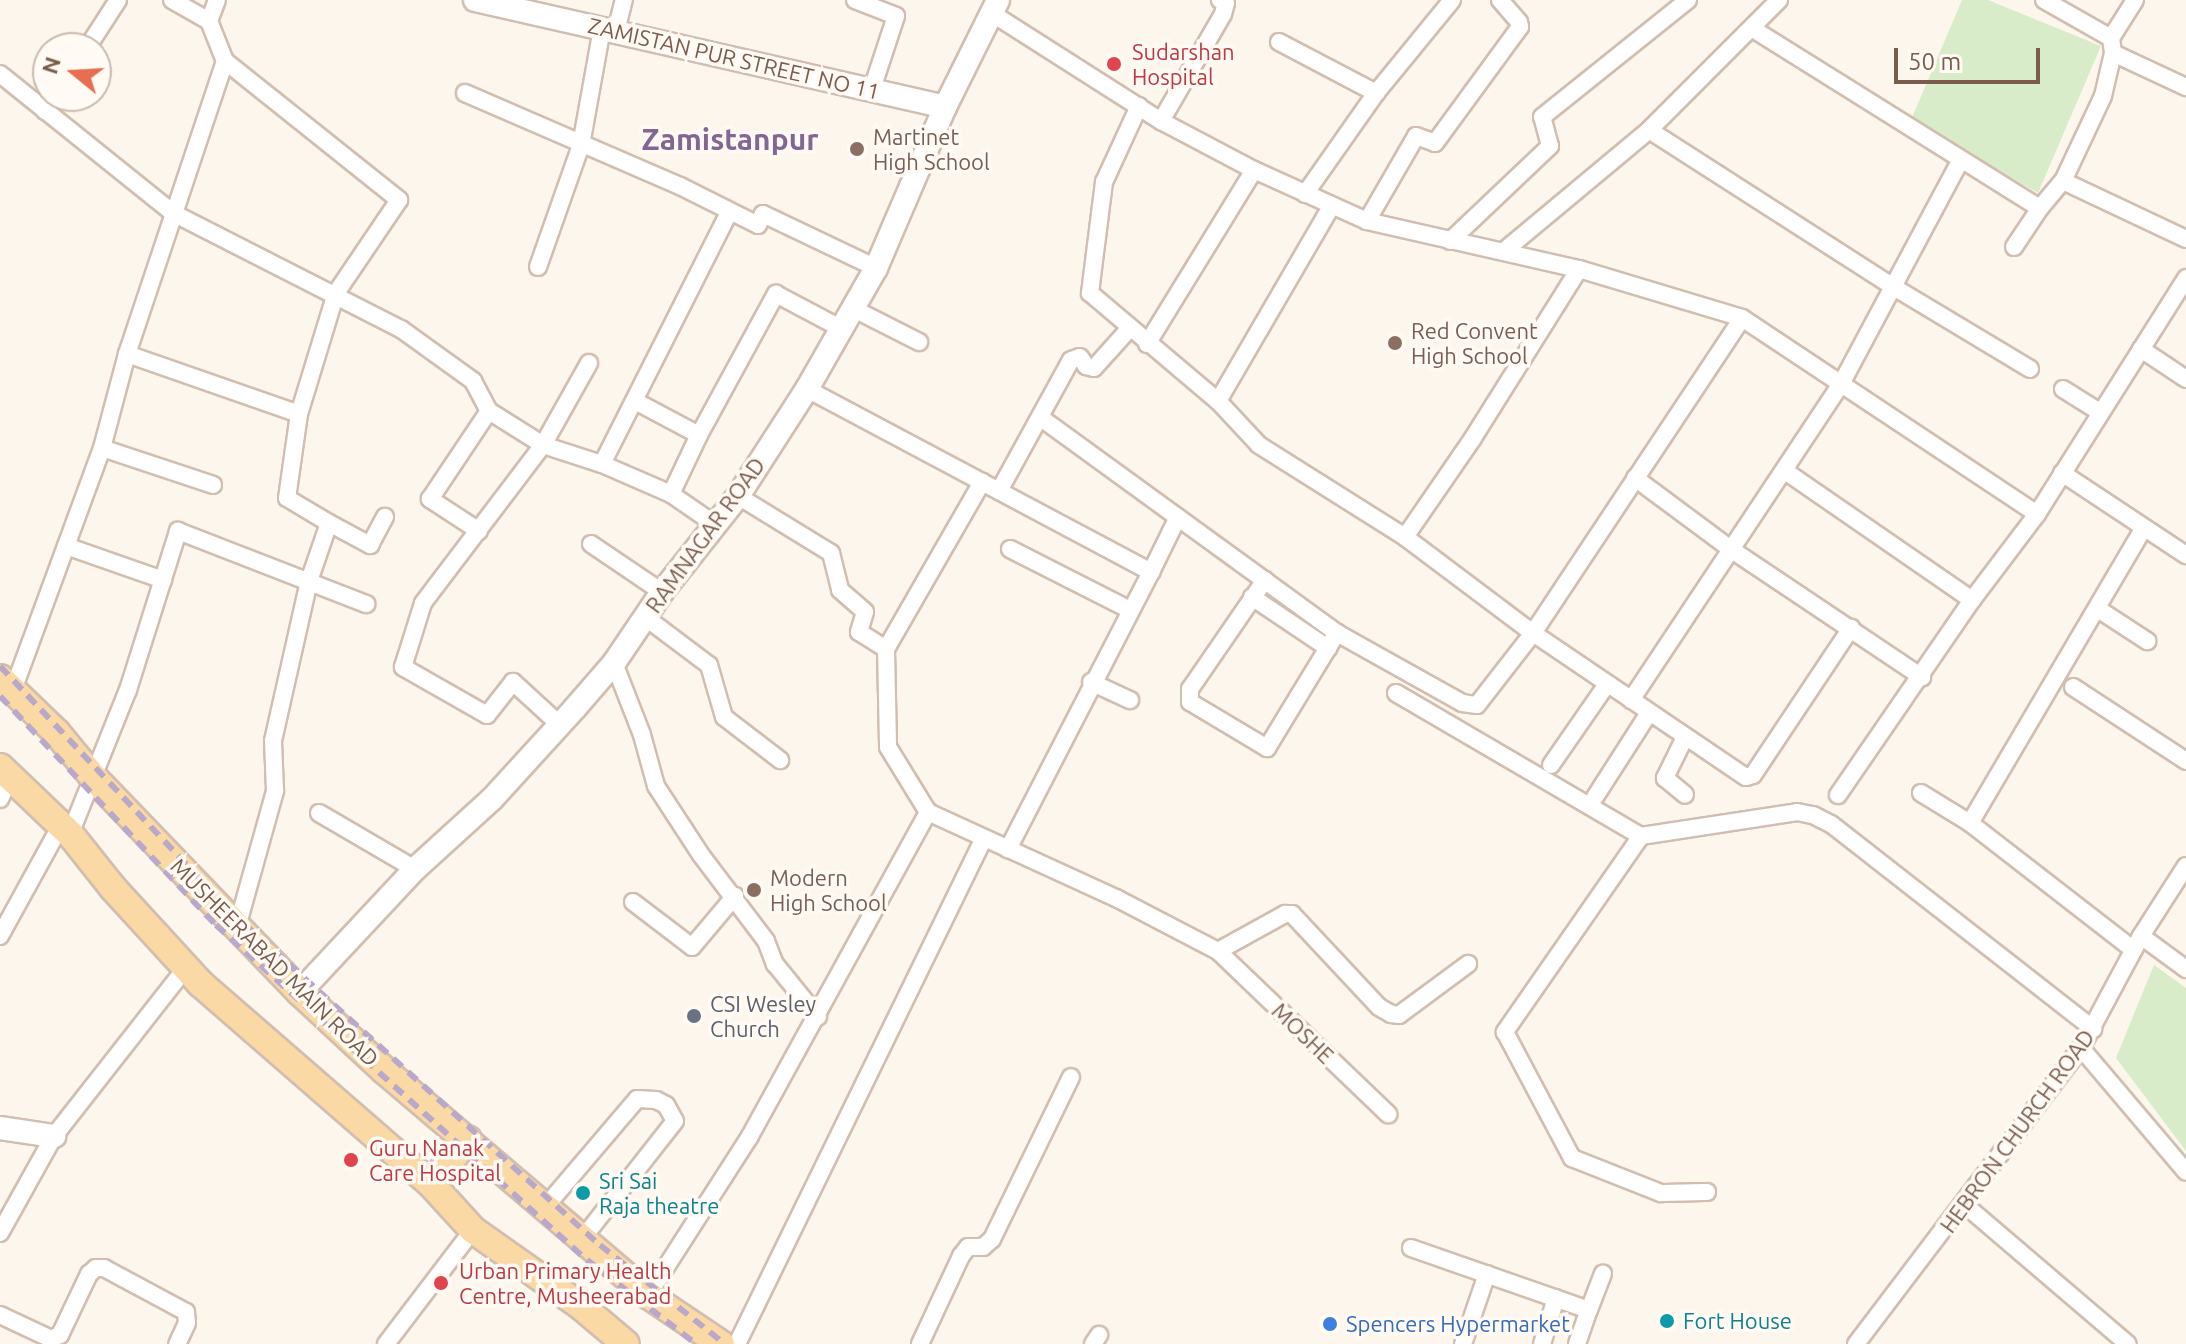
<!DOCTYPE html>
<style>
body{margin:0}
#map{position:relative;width:2186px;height:1344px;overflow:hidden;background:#fdf6ec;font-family:Ubuntu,sans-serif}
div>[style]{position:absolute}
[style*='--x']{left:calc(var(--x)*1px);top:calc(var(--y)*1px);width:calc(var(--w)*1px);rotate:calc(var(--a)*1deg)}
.green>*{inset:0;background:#d8ecc9}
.roads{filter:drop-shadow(2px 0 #d1beb0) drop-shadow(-2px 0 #d1beb0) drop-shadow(0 2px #d1beb0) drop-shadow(0 -2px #d1beb0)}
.street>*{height:16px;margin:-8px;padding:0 8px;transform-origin:8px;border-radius:8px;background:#fff}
.secondary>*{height:22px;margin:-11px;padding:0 11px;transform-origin:11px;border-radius:11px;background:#fff}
.primary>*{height:26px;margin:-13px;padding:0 13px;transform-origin:13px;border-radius:13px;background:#fbd9a5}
.rail>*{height:6px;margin-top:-3px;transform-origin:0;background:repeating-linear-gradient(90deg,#b9a8c9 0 12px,transparent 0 20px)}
.dots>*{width:22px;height:22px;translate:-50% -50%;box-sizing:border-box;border:4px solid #fffaf3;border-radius:50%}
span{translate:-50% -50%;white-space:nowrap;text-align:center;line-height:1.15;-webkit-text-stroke:7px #fffaf3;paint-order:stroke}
.health-label{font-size:22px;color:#be3a42}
.left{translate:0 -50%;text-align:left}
.street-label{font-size:22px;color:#7a5c4d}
.education-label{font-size:22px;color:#785e54}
.worship-label{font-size:22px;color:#5b616d}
.culture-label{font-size:22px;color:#0d838f}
.shop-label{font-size:22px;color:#366cbe}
.district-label{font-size:30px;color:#846695;font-weight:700}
.north{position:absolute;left:32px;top:32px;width:80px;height:80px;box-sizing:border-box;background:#fffaf3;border:2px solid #cabbb1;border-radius:50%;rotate:288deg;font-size:22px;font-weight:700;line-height:32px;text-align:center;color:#7a5c4d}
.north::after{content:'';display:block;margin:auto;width:28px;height:36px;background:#e76f51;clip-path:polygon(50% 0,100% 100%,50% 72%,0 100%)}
.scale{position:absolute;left:1894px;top:48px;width:146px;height:36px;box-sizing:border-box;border:4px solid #7a5c4d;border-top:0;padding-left:10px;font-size:24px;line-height:28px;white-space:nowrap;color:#7a5c4d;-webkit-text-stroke:6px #fffaf3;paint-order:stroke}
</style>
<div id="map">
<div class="green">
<i style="clip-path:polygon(1962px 0,1988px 0,2101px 46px,2038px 193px,1911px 120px)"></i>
<i style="clip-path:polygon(2154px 965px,2186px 988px,2186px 1151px,2116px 1058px)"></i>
</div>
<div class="roads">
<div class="street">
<i style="--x:172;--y:0;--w:43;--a:29.6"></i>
<i style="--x:209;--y:21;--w:43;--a:68.2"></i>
<i style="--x:225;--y:61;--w:223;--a:38.6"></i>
<i style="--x:399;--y:200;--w:112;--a:124.1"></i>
<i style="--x:336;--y:293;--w:127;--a:107"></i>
<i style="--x:299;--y:414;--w:85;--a:98.1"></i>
<i style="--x:287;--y:498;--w:49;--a:30.8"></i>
<i style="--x:329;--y:523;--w:61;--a:109"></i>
<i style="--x:309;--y:581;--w:164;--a:102.7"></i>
<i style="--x:273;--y:741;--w:50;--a:87.7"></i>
<i style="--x:275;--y:791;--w:141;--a:105.6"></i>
<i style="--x:855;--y:0;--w:44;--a:21.3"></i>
<i style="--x:896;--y:16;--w:77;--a:108.2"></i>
<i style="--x:2044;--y:0;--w:77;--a:29.6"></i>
<i style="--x:2111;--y:38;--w:15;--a:82"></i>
<i style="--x:2113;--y:53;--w:44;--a:103.1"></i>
<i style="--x:2103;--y:96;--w:94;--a:115.2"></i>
<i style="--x:993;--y:14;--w:199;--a:32.5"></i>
<i style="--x:1161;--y:121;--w:105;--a:27.8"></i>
<i style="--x:1254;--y:170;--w:124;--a:24.3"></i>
<i style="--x:1367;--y:221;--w:217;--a:12.8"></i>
<i style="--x:1579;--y:269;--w:170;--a:16.7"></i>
<i style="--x:1742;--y:318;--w:354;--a:33.6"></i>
<i style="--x:209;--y:21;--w:22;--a:-69"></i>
<i style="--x:1753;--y:29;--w:338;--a:32"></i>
<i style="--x:2040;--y:208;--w:35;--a:-50"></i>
<i style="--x:2063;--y:181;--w:136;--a:25.2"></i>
<i style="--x:616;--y:31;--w:32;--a:-76"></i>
<i style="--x:2111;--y:38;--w:45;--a:-57.7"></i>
<i style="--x:1279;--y:42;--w:110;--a:27.7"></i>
<i style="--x:87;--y:48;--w:57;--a:-57.1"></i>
<i style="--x:2113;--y:53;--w:81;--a:25"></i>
<i style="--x:0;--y:74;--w:222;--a:38.8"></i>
<i style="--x:173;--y:213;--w:256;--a:27"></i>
<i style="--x:401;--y:329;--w:89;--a:35.8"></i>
<i style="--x:473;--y:381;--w:34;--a:62"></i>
<i style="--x:489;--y:411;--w:64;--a:32.2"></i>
<i style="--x:543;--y:445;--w:62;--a:17.9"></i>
<i style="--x:602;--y:464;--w:75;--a:23.5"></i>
<i style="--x:671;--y:494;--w:55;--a:34.6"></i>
<i style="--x:465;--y:93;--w:234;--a:23.4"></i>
<i style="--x:680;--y:186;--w:87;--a:26.6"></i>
<i style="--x:758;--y:225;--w:12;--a:-66"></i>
<i style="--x:763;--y:214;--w:125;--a:25.5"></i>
<i style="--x:1139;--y:106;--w:84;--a:114.7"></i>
<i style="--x:1104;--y:182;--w:112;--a:97.2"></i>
<i style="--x:1090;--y:293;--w:167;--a:40.2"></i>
<i style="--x:1218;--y:401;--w:60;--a:47"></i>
<i style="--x:1259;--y:445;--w:173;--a:32.2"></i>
<i style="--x:1405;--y:537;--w:160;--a:36.9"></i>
<i style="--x:1533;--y:633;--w:257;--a:34.1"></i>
<i style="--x:1746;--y:777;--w:7;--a:-16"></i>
<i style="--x:1753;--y:775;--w:177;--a:-56.3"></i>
<i style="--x:45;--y:111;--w:18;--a:-56"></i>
<i style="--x:1161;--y:121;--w:124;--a:-59.9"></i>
<i style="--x:1223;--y:14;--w:11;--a:-75"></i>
<i style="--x:1226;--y:3;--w:7;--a:-153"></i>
<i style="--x:1649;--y:130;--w:289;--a:32.7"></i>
<i style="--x:1892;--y:286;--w:161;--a:31"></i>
<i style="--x:1305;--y:194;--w:123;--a:-54.9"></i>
<i style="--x:1376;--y:93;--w:120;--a:-50.7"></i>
<i style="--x:1367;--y:221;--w:98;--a:-60"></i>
<i style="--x:1416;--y:136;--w:20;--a:20"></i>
<i style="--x:1435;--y:143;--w:144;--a:-53.8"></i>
<i style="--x:1520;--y:27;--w:5;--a:-101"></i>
<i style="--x:1519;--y:22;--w:29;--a:-131"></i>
<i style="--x:1450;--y:241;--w:138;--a:-43.5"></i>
<i style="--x:1550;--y:146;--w:30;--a:-105"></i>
<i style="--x:1542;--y:117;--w:187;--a:-38.7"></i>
<i style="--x:2014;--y:247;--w:47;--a:-56.3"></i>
<i style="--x:1504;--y:251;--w:189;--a:-39.8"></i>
<i style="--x:1649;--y:130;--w:184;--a:-45"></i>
<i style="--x:538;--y:267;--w:129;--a:-70.6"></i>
<i style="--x:581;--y:145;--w:119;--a:-79.8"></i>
<i style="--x:854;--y:309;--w:73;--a:26.9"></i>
<i style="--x:1147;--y:344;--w:204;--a:-58.4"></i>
<i style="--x:2141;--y:349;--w:54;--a:33.7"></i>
<i style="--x:127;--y:354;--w:182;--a:19.2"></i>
<i style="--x:807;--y:389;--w:390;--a:28"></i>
<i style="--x:1151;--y:572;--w:312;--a:117.3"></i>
<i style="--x:2063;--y:389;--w:41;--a:32.2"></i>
<i style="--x:635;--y:401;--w:72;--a:28"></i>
<i style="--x:1218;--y:401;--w:225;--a:-59.8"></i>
<i style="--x:1041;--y:418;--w:366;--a:36"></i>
<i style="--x:1337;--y:633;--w:143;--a:29.2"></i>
<i style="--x:1462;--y:703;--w:15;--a:8"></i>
<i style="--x:1477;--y:705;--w:91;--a:-52.1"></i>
<i style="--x:1533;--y:633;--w:378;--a:-56.4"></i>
<i style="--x:102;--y:448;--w:117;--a:18.4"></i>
<i style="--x:602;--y:464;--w:281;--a:-63.2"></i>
<i style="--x:1785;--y:471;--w:227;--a:34.6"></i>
<i style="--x:2062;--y:473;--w:149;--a:33.5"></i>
<i style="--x:1635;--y:478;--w:121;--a:36.6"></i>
<i style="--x:1732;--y:550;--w:229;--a:33.8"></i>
<i style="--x:999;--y:491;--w:149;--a:-61.2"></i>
<i style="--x:1071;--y:360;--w:9;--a:-18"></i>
<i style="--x:1080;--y:357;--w:11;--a:56"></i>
<i style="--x:1086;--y:366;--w:8;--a:14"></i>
<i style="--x:1094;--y:368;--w:52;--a:-48.1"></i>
<i style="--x:671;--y:494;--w:65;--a:-64.6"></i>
<i style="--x:699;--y:435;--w:161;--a:-61.4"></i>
<i style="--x:776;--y:294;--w:75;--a:27.9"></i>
<i style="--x:738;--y:496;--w:109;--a:31.5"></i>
<i style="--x:831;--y:553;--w:38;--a:76"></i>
<i style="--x:840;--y:590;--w:33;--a:41"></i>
<i style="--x:865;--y:612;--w:21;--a:107"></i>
<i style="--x:859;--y:632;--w:32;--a:32"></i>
<i style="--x:886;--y:649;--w:98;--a:88.8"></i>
<i style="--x:888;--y:747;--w:76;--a:58.4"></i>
<i style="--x:329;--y:523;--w:47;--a:28.2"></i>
<i style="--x:370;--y:545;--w:32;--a:-62"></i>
<i style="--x:479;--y:531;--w:59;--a:-146.9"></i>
<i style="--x:430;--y:499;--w:106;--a:-56.2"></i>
<i style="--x:1405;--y:537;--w:120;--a:-55.5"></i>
<i style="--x:1473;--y:438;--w:199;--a:-57.9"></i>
<i style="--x:591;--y:544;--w:86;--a:34.1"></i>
<i style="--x:66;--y:546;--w:103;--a:19.3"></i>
<i style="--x:1010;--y:549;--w:135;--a:26.9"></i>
<i style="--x:1151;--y:572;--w:61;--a:-63.9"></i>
<i style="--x:1265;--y:580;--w:132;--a:124.5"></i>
<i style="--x:1190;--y:689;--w:13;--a:90"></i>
<i style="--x:1190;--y:702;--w:90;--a:30.9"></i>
<i style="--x:1267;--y:748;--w:135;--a:-58.7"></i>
<i style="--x:1252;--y:597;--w:92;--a:33.9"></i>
<i style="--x:2098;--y:609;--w:59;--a:33.1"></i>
<i style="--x:645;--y:617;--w:80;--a:36.9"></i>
<i style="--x:709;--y:665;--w:54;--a:73.9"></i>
<i style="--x:724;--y:717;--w:71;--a:37.5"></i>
<i style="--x:886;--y:649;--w:193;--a:-60.1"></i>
<i style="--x:614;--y:663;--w:77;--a:68.7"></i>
<i style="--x:642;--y:735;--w:53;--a:74.6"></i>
<i style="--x:656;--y:786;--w:82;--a:56.9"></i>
<i style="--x:701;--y:855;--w:108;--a:52.9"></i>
<i style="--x:766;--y:941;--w:25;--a:69"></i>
<i style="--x:775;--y:964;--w:68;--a:50.9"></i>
<i style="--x:1091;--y:682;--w:43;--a:24.8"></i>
<i style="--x:2073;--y:687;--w:135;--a:33.2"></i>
<i style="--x:13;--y:690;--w:258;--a:-69.8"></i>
<i style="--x:102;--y:448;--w:97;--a:-75.1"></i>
<i style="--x:127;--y:354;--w:309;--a:-71.5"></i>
<i style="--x:1396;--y:693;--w:284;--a:30.3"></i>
<i style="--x:1641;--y:836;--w:158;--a:-8.7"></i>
<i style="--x:1797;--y:812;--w:16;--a:11"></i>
<i style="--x:1813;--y:815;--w:20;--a:27"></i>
<i style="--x:1831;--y:824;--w:333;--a:38"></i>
<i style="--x:1631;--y:700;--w:377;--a:-56.4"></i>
<i style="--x:1840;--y:386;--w:255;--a:-61.9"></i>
<i style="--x:560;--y:725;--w:64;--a:-137.5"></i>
<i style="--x:513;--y:682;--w:42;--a:128.2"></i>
<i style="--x:487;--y:715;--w:97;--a:-150.3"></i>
<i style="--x:403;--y:667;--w:67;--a:-72.6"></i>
<i style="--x:423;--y:603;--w:198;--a:-52.8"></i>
<i style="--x:543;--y:445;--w:94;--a:-60.7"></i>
<i style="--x:1685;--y:737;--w:46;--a:116"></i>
<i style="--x:1665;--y:778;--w:26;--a:40"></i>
<i style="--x:1551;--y:765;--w:98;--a:-55.3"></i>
<i style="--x:1921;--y:793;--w:57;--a:31.5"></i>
<i style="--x:1970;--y:823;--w:207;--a:37.8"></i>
<i style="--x:1838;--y:795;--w:237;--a:-55.5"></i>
<i style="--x:1972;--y:600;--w:108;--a:-52.9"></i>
<i style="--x:2037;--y:514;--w:279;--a:-57.7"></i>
<i style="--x:1595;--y:797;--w:100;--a:-57.3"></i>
<i style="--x:0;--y:799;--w:23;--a:-65"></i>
<i style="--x:319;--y:813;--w:111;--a:30.3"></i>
<i style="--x:1970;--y:823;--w:342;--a:-59.5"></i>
<i style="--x:70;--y:834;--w:155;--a:-68.1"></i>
<i style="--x:128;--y:690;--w:167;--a:-72.5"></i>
<i style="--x:178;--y:531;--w:202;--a:21.2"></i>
<i style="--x:1641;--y:836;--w:239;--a:124.8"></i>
<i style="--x:1505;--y:1032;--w:143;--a:62"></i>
<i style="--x:1572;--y:1158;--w:96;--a:21.5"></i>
<i style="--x:1661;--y:1193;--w:46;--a:-1.2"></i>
<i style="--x:633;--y:902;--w:74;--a:37.3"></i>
<i style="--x:692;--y:947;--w:67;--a:-49.9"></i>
<i style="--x:0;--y:936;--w:127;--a:-61.2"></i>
<i style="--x:2141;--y:936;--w:56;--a:36.3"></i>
<i style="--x:1218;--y:951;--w:236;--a:43.8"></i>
<i style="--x:2081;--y:1048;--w:162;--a:49.7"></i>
<i style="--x:1965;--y:1205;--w:214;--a:40.5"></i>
<i style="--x:546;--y:1206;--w:140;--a:-49.6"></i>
<i style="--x:637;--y:1099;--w:19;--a:3"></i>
<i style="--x:656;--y:1100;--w:11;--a:27"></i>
<i style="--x:666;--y:1105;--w:18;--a:61"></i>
<i style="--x:675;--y:1121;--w:150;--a:128.2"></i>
<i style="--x:0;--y:1233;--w:111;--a:-60.9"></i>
<i style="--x:54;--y:1136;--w:212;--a:-51.9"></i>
<i style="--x:1411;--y:1248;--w:188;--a:19.2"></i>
<i style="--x:1589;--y:1310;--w:39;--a:-69"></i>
<i style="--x:648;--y:1295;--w:189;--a:-57.3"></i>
<i style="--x:750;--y:1136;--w:370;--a:-61.2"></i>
<i style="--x:928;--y:812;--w:207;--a:24.6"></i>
<i style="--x:1116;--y:898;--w:115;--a:27.5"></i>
<i style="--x:1218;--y:951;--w:77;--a:-28.9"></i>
<i style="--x:1285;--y:914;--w:7;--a:0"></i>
<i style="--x:1292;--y:914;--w:127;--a:46.9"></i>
<i style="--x:1379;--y:1007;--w:14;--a:30"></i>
<i style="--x:1391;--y:1014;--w:8;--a:7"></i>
<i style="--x:1399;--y:1015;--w:86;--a:-36.5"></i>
<i style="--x:0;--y:1315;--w:56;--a:25.2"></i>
<i style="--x:51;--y:1339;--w:10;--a:-24"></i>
<i style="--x:60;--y:1335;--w:68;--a:-64.6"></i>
<i style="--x:89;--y:1274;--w:9;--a:-41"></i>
<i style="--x:96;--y:1268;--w:8;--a:0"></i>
<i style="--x:104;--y:1268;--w:93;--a:28.2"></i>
<i style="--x:186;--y:1312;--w:11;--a:85"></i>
<i style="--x:187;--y:1323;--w:23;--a:115"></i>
<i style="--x:386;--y:1344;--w:143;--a:-52.7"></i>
<i style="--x:737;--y:1344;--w:563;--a:-63.98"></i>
<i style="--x:920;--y:1344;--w:97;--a:-65"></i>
<i style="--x:961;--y:1256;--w:11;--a:-52"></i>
<i style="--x:968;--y:1247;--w:15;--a:0"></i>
<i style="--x:983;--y:1247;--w:12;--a:-42"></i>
<i style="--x:992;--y:1239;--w:180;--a:-64"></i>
<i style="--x:1093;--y:1344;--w:11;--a:-56"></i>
<i style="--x:1463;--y:1344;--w:74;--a:-71.1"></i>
<i style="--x:1542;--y:1344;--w:48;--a:-73.1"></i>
<i style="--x:1577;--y:1344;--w:36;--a:-71"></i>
<i style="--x:1856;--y:1344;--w:372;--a:-52.8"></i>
<i style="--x:2081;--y:1048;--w:127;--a:-61.8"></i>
<i style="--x:2141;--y:936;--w:83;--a:-57.3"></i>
</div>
<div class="secondary">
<i style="--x:475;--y:0;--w:482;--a:12.8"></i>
<i style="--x:300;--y:992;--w:168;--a:-46.9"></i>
<i style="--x:415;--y:869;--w:104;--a:-42.3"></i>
<i style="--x:492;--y:799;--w:123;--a:-47.6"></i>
<i style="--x:575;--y:708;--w:60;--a:-49.1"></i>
<i style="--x:614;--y:663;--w:86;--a:-55.9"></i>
<i style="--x:662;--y:592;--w:122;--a:-51.6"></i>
<i style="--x:738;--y:496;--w:127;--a:-57.2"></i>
<i style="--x:807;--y:389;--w:139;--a:-60.3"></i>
<i style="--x:876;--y:268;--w:175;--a:-66.8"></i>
<i style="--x:945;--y:107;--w:119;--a:-63.6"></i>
<i style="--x:0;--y:1128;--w:55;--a:8.4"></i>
</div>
<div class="primary">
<i style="--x:0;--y:678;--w:79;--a:44"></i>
<i style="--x:57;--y:733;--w:58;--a:50.6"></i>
<i style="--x:94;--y:778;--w:297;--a:46.1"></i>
<i style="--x:300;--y:992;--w:115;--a:42.9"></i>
<i style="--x:384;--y:1070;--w:347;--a:40.4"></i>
<i style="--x:648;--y:1295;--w:88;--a:33.9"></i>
<i style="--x:0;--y:767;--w:97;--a:43.7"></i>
<i style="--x:70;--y:834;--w:69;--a:51.5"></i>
<i style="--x:113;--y:888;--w:130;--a:47.5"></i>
<i style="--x:201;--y:984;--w:305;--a:41"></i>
<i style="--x:431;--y:1184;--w:62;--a:47.6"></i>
<i style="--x:473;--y:1230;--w:133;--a:35.2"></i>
<i style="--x:582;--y:1307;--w:57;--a:40.1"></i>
<i style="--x:431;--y:1184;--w:58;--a:-50.6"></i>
</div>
</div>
<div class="rail">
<i style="--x:0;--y:666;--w:336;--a:46.8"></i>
<i style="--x:230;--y:911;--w:498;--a:42.1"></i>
<i style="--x:600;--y:1245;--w:159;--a:38.4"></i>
<i style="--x:0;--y:696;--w:315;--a:46.7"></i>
<i style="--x:216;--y:925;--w:500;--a:42.1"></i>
<i style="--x:587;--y:1260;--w:138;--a:37.6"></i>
</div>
<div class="dots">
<i style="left:1114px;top:64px;background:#e0444e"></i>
<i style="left:857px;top:149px;background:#8d6e63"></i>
<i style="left:1395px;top:343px;background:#8d6e63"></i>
<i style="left:754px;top:890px;background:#8d6e63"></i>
<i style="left:694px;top:1016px;background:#6b7280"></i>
<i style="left:351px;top:1160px;background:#e0444e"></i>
<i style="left:583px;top:1193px;background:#0f9aa8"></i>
<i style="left:441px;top:1283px;background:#e0444e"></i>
<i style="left:1667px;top:1321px;background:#0f9aa8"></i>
<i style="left:1330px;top:1324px;background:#3f7fe0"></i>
</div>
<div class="health-label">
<span class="left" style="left:1132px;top:64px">Sudarshan<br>Hospital</span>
<span class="left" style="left:369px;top:1160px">Guru Nanak<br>Care Hospital</span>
<span class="left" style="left:459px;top:1283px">Urban Primary Health<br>Centre, Musheerabad</span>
</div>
<div class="street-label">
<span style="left:734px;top:58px;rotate:13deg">ZAMISTAN PUR STREET NO 11</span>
<span style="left:705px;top:535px;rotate:-54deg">RAMNAGAR ROAD</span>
<span style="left:275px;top:962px;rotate:45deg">MUSHEERABAD MAIN ROAD</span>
<span style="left:1303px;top:1033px;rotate:44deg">MOSHE</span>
<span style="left:2017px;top:1131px;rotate:-54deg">HEBRON CHURCH ROAD</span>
</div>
<div class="education-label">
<span class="left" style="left:873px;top:149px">Martinet<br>High School</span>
<span class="left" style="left:1411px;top:343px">Red Convent<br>High School</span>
<span class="left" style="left:770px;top:890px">Modern<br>High School</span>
</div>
<div class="worship-label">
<span class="left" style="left:710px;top:1016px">CSI Wesley<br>Church</span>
</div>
<div class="culture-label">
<span class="left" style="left:599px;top:1193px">Sri Sai<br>Raja theatre</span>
<span class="left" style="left:1683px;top:1321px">Fort House</span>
</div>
<div class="shop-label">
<span class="left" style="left:1346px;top:1324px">Spencers Hypermarket</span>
</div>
<div class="district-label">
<span style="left:730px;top:139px">Zamistanpur</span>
</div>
<div class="north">N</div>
<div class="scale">50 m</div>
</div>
